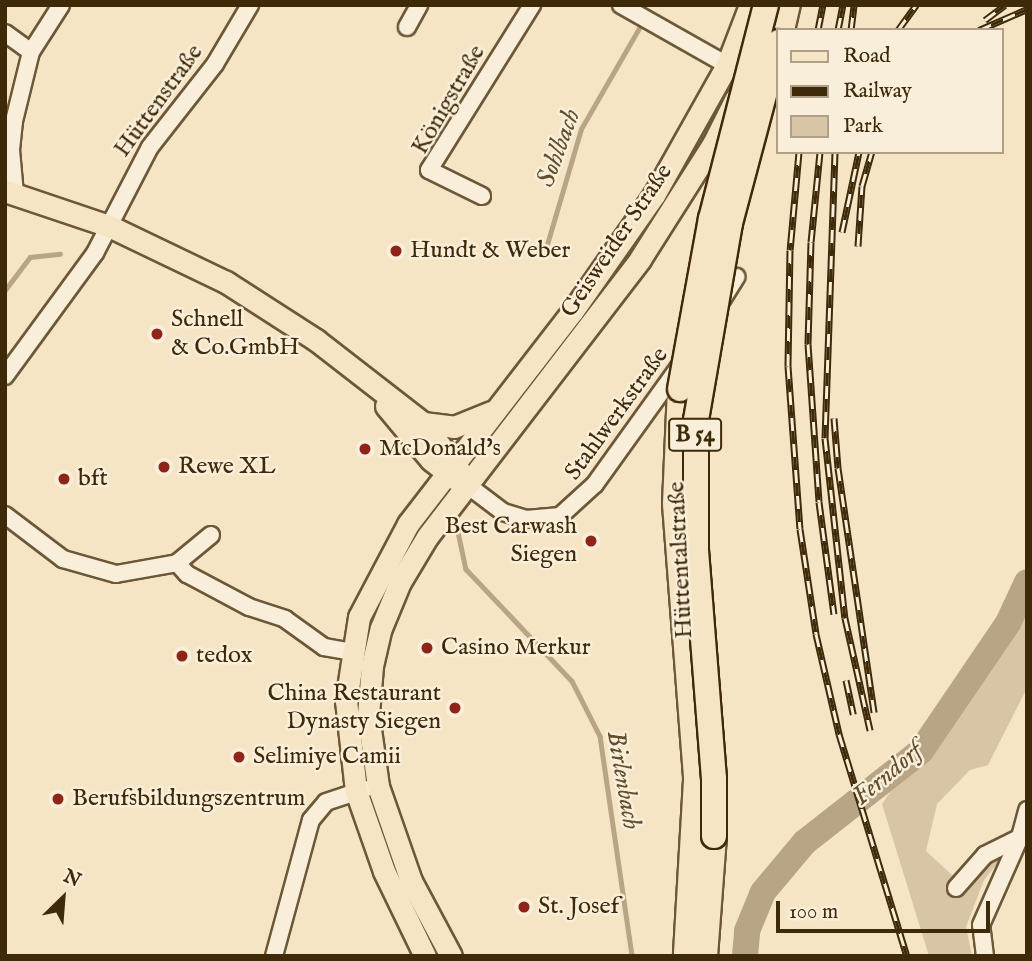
<!DOCTYPE html>
<meta charset="utf-8">
<style>
body{margin:0}
#map{position:relative;width:1032px;height:961px;overflow:hidden;background:#f6e5c5;font-family:"IM FELL English",serif}
div>[style]{position:absolute}
[style*='--x']{left:calc(var(--x)*1px);top:calc(var(--y)*1px);width:calc(var(--w)*1px);rotate:calc(var(--a)*1deg)}
.green>*{inset:0;background:#d7c5a5}
.stream>*{height:4.5px;margin:-2.25px;padding:0 2.25px;transform-origin:2.25px;border-radius:2.25px;background:#b7a585}
.river>*{height:26px;margin:-13px;padding:0 13px;transform-origin:13px;border-radius:13px;background:#b7a585}
.roads{filter:drop-shadow(2px 0 #6c5838) drop-shadow(-2px 0 #6c5838) drop-shadow(0 2px #6c5838) drop-shadow(0 -2px #6c5838)}
.minor>*{height:16px;margin:-8px;padding:0 8px;transform-origin:8px;border-radius:8px;background:#f9eed9}
.major>*{height:21px;margin:-10.5px;padding:0 10.5px;transform-origin:10.5px;border-radius:10.5px;background:#f6e5c5}
.highway>*{height:24px;margin:-12px;padding:0 12px;transform-origin:12px;border-radius:12px;background:#f6e5c5}
.rail>*{height:7px;margin-top:-3.5px;transform-origin:0;background:repeating-linear-gradient(90deg,#f9eed9 0 13px,#3e2909 0 26px);box-sizing:border-box;border-block:2px solid #3e2909}
.bridges{filter:drop-shadow(2px 0 #3e2909) drop-shadow(-2px 0 #3e2909) drop-shadow(0 2px #3e2909) drop-shadow(0 -2px #3e2909)}
.highway-bridge>*{height:24px;margin:-12px;padding:0 12px;transform-origin:12px;border-radius:12px;background:#f6e5c5}
.dots>*{width:19px;height:19px;translate:-50% -50%;box-sizing:border-box;border:4px solid #f9eed9;border-radius:50%}
span{translate:-50% -50%;white-space:nowrap;text-align:center;line-height:1.15;-webkit-text-stroke:5px #f9eed9;paint-order:stroke}
.shield-label span{padding:2px 5px;background:#f9eed9;border:2px solid;border-radius:5px;-webkit-text-stroke-width:0}
.shield-label{font-size:23px;color:#3e2909;font-weight:700}
.street-label{font-size:24px;color:#3e2909}
.poi-label{font-size:24px;color:#3e2909}
.left{translate:0 -50%;text-align:left}
.right{translate:-100% -50%;text-align:right}
.water-label{font-size:26px;color:#624e2e;font-style:italic}
.frame{position:absolute;inset:0;border:7px solid #3e2909;pointer-events:none}
.legend{position:absolute;left:776px;top:28px;width:228px;height:126px;box-sizing:border-box;background:#f9eed9;border:2px solid #ae9f86;margin:0;padding:9px 12px;list-style:none;font-size:21px;color:#3e2909}
.legend li{display:flex;align-items:center;gap:14px;height:35px}
.legend b{width:35px;border:2px solid #ae9f86}
.north{position:absolute;left:28px;top:863px;width:70px;height:70px;-webkit-text-stroke:5px #f9eed9;paint-order:stroke;rotate:25deg;font-size:19px;font-weight:700;line-height:28px;text-align:center;color:#3e2909}
.north::after{content:'';display:block;margin:auto;width:24px;height:32px;background:#3e2909;clip-path:polygon(50% 0,100% 100%,50% 72%,0 100%)}
.scale{position:absolute;left:776px;top:901px;width:214px;height:32px;box-sizing:border-box;border:4px solid #3e2909;border-top:0;padding-left:9px;font-size:21px;line-height:24px;white-space:nowrap;color:#3e2909;-webkit-text-stroke:5px #f9eed9;paint-order:stroke}
</style>
<div id="map">
<div class="green">
<i style="clip-path:polygon(1027px 592px,1027px 688px,988px 765px,970px 770px,937px 804px,926px 851px,952px 875px,1005px 854px,984px 880px,966px 927px,972px 956px,929px 956px,882px 804px)"></i>
</div>
<div class="stream">
<i style="--x:546;--y:248;--w:124;--a:-73.6"></i>
<i style="--x:581;--y:129;--w:116;--a:-60.1"></i>
<i style="--x:5;--y:290;--w:41;--a:-52.9"></i>
<i style="--x:30;--y:257;--w:30;--a:-6"></i>
<i style="--x:458;--y:532;--w:38;--a:78"></i>
<i style="--x:466;--y:569;--w:154;--a:46.6"></i>
<i style="--x:572;--y:681;--w:62;--a:63"></i>
<i style="--x:600;--y:736;--w:222;--a:81.7"></i>
</div>
<div class="river">
<i style="--x:745;--y:956;--w:25;--a:-85"></i>
<i style="--x:747;--y:931;--w:42;--a:-67.7"></i>
<i style="--x:763;--y:892;--w:65;--a:-50"></i>
<i style="--x:805;--y:842;--w:147;--a:-38.1"></i>
<i style="--x:921;--y:751;--w:155;--a:-55.8"></i>
<i style="--x:1008;--y:623;--w:45;--a:-65.1"></i>
</div>
<div class="roads">
<div class="minor">
<i style="--x:621;--y:5;--w:122;--a:29.5"></i>
<i style="--x:407;--y:27;--w:25;--a:-61"></i>
<i style="--x:5;--y:33;--w:32;--a:36"></i>
<i style="--x:15;--y:194;--w:44;--a:-95.2"></i>
<i style="--x:11;--y:150;--w:29;--a:-84"></i>
<i style="--x:14;--y:121;--w:71;--a:-76.2"></i>
<i style="--x:31;--y:52;--w:56;--a:-57.4"></i>
<i style="--x:482;--y:196;--w:59;--a:-153.9"></i>
<i style="--x:429;--y:170;--w:195;--a:-58"></i>
<i style="--x:720;--y:303;--w:31;--a:-58"></i>
<i style="--x:5;--y:376;--w:152;--a:-53.8"></i>
<i style="--x:95;--y:253;--w:119;--a:-62.6"></i>
<i style="--x:150;--y:147;--w:105;--a:-51.9"></i>
<i style="--x:215;--y:64;--w:69;--a:-59.3"></i>
<i style="--x:466;--y:484;--w:46;--a:37.1"></i>
<i style="--x:503;--y:512;--w:24;--a:17"></i>
<i style="--x:526;--y:519;--w:34;--a:-5"></i>
<i style="--x:560;--y:516;--w:47;--a:-42.4"></i>
<i style="--x:595;--y:484;--w:149;--a:-54.3"></i>
<i style="--x:5;--y:515;--w:73;--a:37.2"></i>
<i style="--x:63;--y:559;--w:55;--a:15.8"></i>
<i style="--x:116;--y:574;--w:62;--a:-10.2"></i>
<i style="--x:177;--y:563;--w:44;--a:-39.5"></i>
<i style="--x:177;--y:563;--w:15;--a:48"></i>
<i style="--x:187;--y:574;--w:70;--a:28"></i>
<i style="--x:249;--y:607;--w:38;--a:18"></i>
<i style="--x:285;--y:619;--w:48;--a:35.7"></i>
<i style="--x:324;--y:647;--w:27;--a:10"></i>
<i style="--x:956;--y:888;--w:44;--a:-48.7"></i>
<i style="--x:985;--y:855;--w:40;--a:-26.6"></i>
<i style="--x:274;--y:956;--w:141;--a:-74.8"></i>
<i style="--x:311;--y:820;--w:23;--a:-50"></i>
<i style="--x:326;--y:802;--w:41;--a:-18.4"></i>
<i style="--x:985;--y:956;--w:31;--a:-97"></i>
<i style="--x:981;--y:925;--w:96;--a:-66.1"></i>
<i style="--x:1020;--y:837;--w:28;--a:-75"></i>
</div>
<div class="major">
<i style="--x:5;--y:191;--w:110;--a:18.6"></i>
<i style="--x:109;--y:226;--w:130;--a:25.6"></i>
<i style="--x:226;--y:282;--w:107;--a:32.8"></i>
<i style="--x:316;--y:340;--w:135;--a:37.8"></i>
<i style="--x:423;--y:423;--w:63;--a:52.8"></i>
<i style="--x:386;--y:406;--w:70;--a:50.2"></i>
<i style="--x:431;--y:460;--w:31;--a:38"></i>
<i style="--x:423;--y:423;--w:31;--a:7"></i>
<i style="--x:454;--y:427;--w:40;--a:-22"></i>
<i style="--x:425;--y:956;--w:94;--a:-115.8"></i>
<i style="--x:384;--y:871;--w:85;--a:-109.3"></i>
<i style="--x:356;--y:791;--w:91;--a:-96.3"></i>
<i style="--x:346;--y:701;--w:85;--a:-81.2"></i>
<i style="--x:359;--y:617;--w:105;--a:-62.2"></i>
<i style="--x:408;--y:524;--w:268;--a:-52.3"></i>
<i style="--x:572;--y:312;--w:143;--a:-55"></i>
<i style="--x:654;--y:195;--w:149;--a:-60.7"></i>
<i style="--x:727;--y:65;--w:64;--a:-69"></i>
<i style="--x:451;--y:956;--w:85;--a:-118.1"></i>
<i style="--x:411;--y:881;--w:101;--a:-109.2"></i>
<i style="--x:378;--y:786;--w:72;--a:-98"></i>
<i style="--x:368;--y:715;--w:49;--a:-85.3"></i>
<i style="--x:372;--y:666;--w:39;--a:-77"></i>
<i style="--x:381;--y:628;--w:50;--a:-67.6"></i>
<i style="--x:400;--y:582;--w:52;--a:-59"></i>
<i style="--x:427;--y:537;--w:350;--a:-52.5"></i>
<i style="--x:640;--y:259;--w:136;--a:-57.6"></i>
<i style="--x:713;--y:144;--w:51;--a:-63.4"></i>
</div>
<div class="highway">
<i style="--x:782;--y:30;--w:26;--a:-77"></i>
<i style="--x:680;--y:389;--w:115;--a:92.5"></i>
<i style="--x:675;--y:504;--w:277;--a:85.6"></i>
<i style="--x:696;--y:780;--w:176;--a:93.3"></i>
<i style="--x:705;--y:956;--w:120;--a:-85.7"></i>
</div>
</div>
<div class="rail">
<i style="--x:985;--y:20;--w:25;--a:-37"></i>
<i style="--x:818;--y:30;--w:25;--a:-79"></i>
<i style="--x:838;--y:30;--w:25;--a:-79"></i>
<i style="--x:851;--y:30;--w:25;--a:-83"></i>
<i style="--x:898;--y:30;--w:31;--a:-54"></i>
<i style="--x:979;--y:30;--w:52;--a:-23.6"></i>
<i style="--x:799;--y:152;--w:98;--a:95.2"></i>
<i style="--x:790;--y:250;--w:116;--a:91"></i>
<i style="--x:788;--y:366;--w:163;--a:85.8"></i>
<i style="--x:800;--y:529;--w:106;--a:81.3"></i>
<i style="--x:816;--y:634;--w:103;--a:77"></i>
<i style="--x:839;--y:734;--w:232;--a:73"></i>
<i style="--x:820;--y:152;--w:90;--a:95.7"></i>
<i style="--x:811;--y:242;--w:102;--a:91.7"></i>
<i style="--x:808;--y:344;--w:158;--a:86"></i>
<i style="--x:819;--y:502;--w:113;--a:82.4"></i>
<i style="--x:835;--y:152;--w:286;--a:92"></i>
<i style="--x:825;--y:438;--w:181;--a:83.7"></i>
<i style="--x:845;--y:618;--w:115;--a:77.4"></i>
<i style="--x:842;--y:232;--w:82;--a:-78"></i>
<i style="--x:858;--y:246;--w:60;--a:-86.2"></i>
<i style="--x:862;--y:186;--w:35;--a:-74"></i>
<i style="--x:834;--y:418;--w:50;--a:85.4"></i>
<i style="--x:838;--y:468;--w:247;--a:81.6"></i>
<i style="--x:846;--y:680;--w:35;--a:78"></i>
</div>
<div class="bridges">
<div class="highway-bridge">
<i style="--x:680;--y:389;--w:173;--a:-79.7"></i>
<i style="--x:711;--y:219;--w:221;--a:-75.6"></i>
<i style="--x:714;--y:836;--w:57;--a:-90"></i>
<i style="--x:714;--y:779;--w:230;--a:-94.5"></i>
<i style="--x:696;--y:550;--w:130;--a:-90"></i>
<i style="--x:696;--y:420;--w:200;--a:-80.2"></i>
<i style="--x:730;--y:223;--w:187;--a:-75.1"></i>
</div>
</div>
<div class="dots">
<i style="left:396px;top:251px;background:#8f2418"></i>
<i style="left:157px;top:334px;background:#8f2418"></i>
<i style="left:365px;top:449px;background:#8f2418"></i>
<i style="left:164px;top:467px;background:#8f2418"></i>
<i style="left:64px;top:479px;background:#8f2418"></i>
<i style="left:591px;top:541px;background:#8f2418"></i>
<i style="left:427px;top:648px;background:#8f2418"></i>
<i style="left:182px;top:656px;background:#8f2418"></i>
<i style="left:455px;top:708px;background:#8f2418"></i>
<i style="left:239px;top:757px;background:#8f2418"></i>
<i style="left:58px;top:799px;background:#8f2418"></i>
<i style="left:524px;top:907px;background:#8f2418"></i>
</div>
<div class="shield-label">
<span style="left:695px;top:435px">B 54</span>
</div>
<div class="street-label">
<span style="left:449px;top:100px;rotate:-60deg">Königstraße</span>
<span style="left:159px;top:101px;rotate:-54deg">Hüttenstraße</span>
<span style="left:617px;top:241px;rotate:-56deg">Geisweider Straße</span>
<span style="left:617px;top:414px;rotate:-54deg">Stahlwerkstraße</span>
<span style="left:681px;top:560px;rotate:-93deg">Hüttentalstraße</span>
</div>
<div class="poi-label">
<span class="left" style="left:410px;top:251px">Hundt &amp; Weber</span>
<span class="left" style="left:171px;top:334px">Schnell<br>&amp; Co.GmbH</span>
<span class="left" style="left:379px;top:449px">McDonald's</span>
<span class="left" style="left:178px;top:467px">Rewe XL</span>
<span class="left" style="left:78px;top:479px">bft</span>
<span class="right" style="left:577px;top:541px">Best Carwash<br>Siegen</span>
<span class="left" style="left:441px;top:648px">Casino Merkur</span>
<span class="left" style="left:196px;top:656px">tedox</span>
<span class="right" style="left:441px;top:708px">China Restaurant<br>Dynasty Siegen</span>
<span class="left" style="left:253px;top:757px">Selimiye Camii</span>
<span class="left" style="left:72px;top:799px">Berufsbildungszentrum</span>
<span class="left" style="left:538px;top:907px">St. Josef</span>
</div>
<div class="water-label">
<span style="left:559px;top:148px;rotate:-70deg">Sohlbach</span>
<span style="left:888px;top:774px;rotate:-40deg">Ferndorf</span>
<span style="left:623px;top:780px;rotate:80deg">Birlenbach</span>
</div>
<div class="frame"></div>
<ul class="legend">
<li><b style="height:9px;background:#f6e5c5"></b>Road</li>
<li><b style="height:9px;background:#3e2909"></b>Railway</li>
<li><b style="height:19px;background:#d7c5a5"></b>Park</li>
</ul>
<div class="north">N</div>
<div class="scale">100 m</div>
</div>
